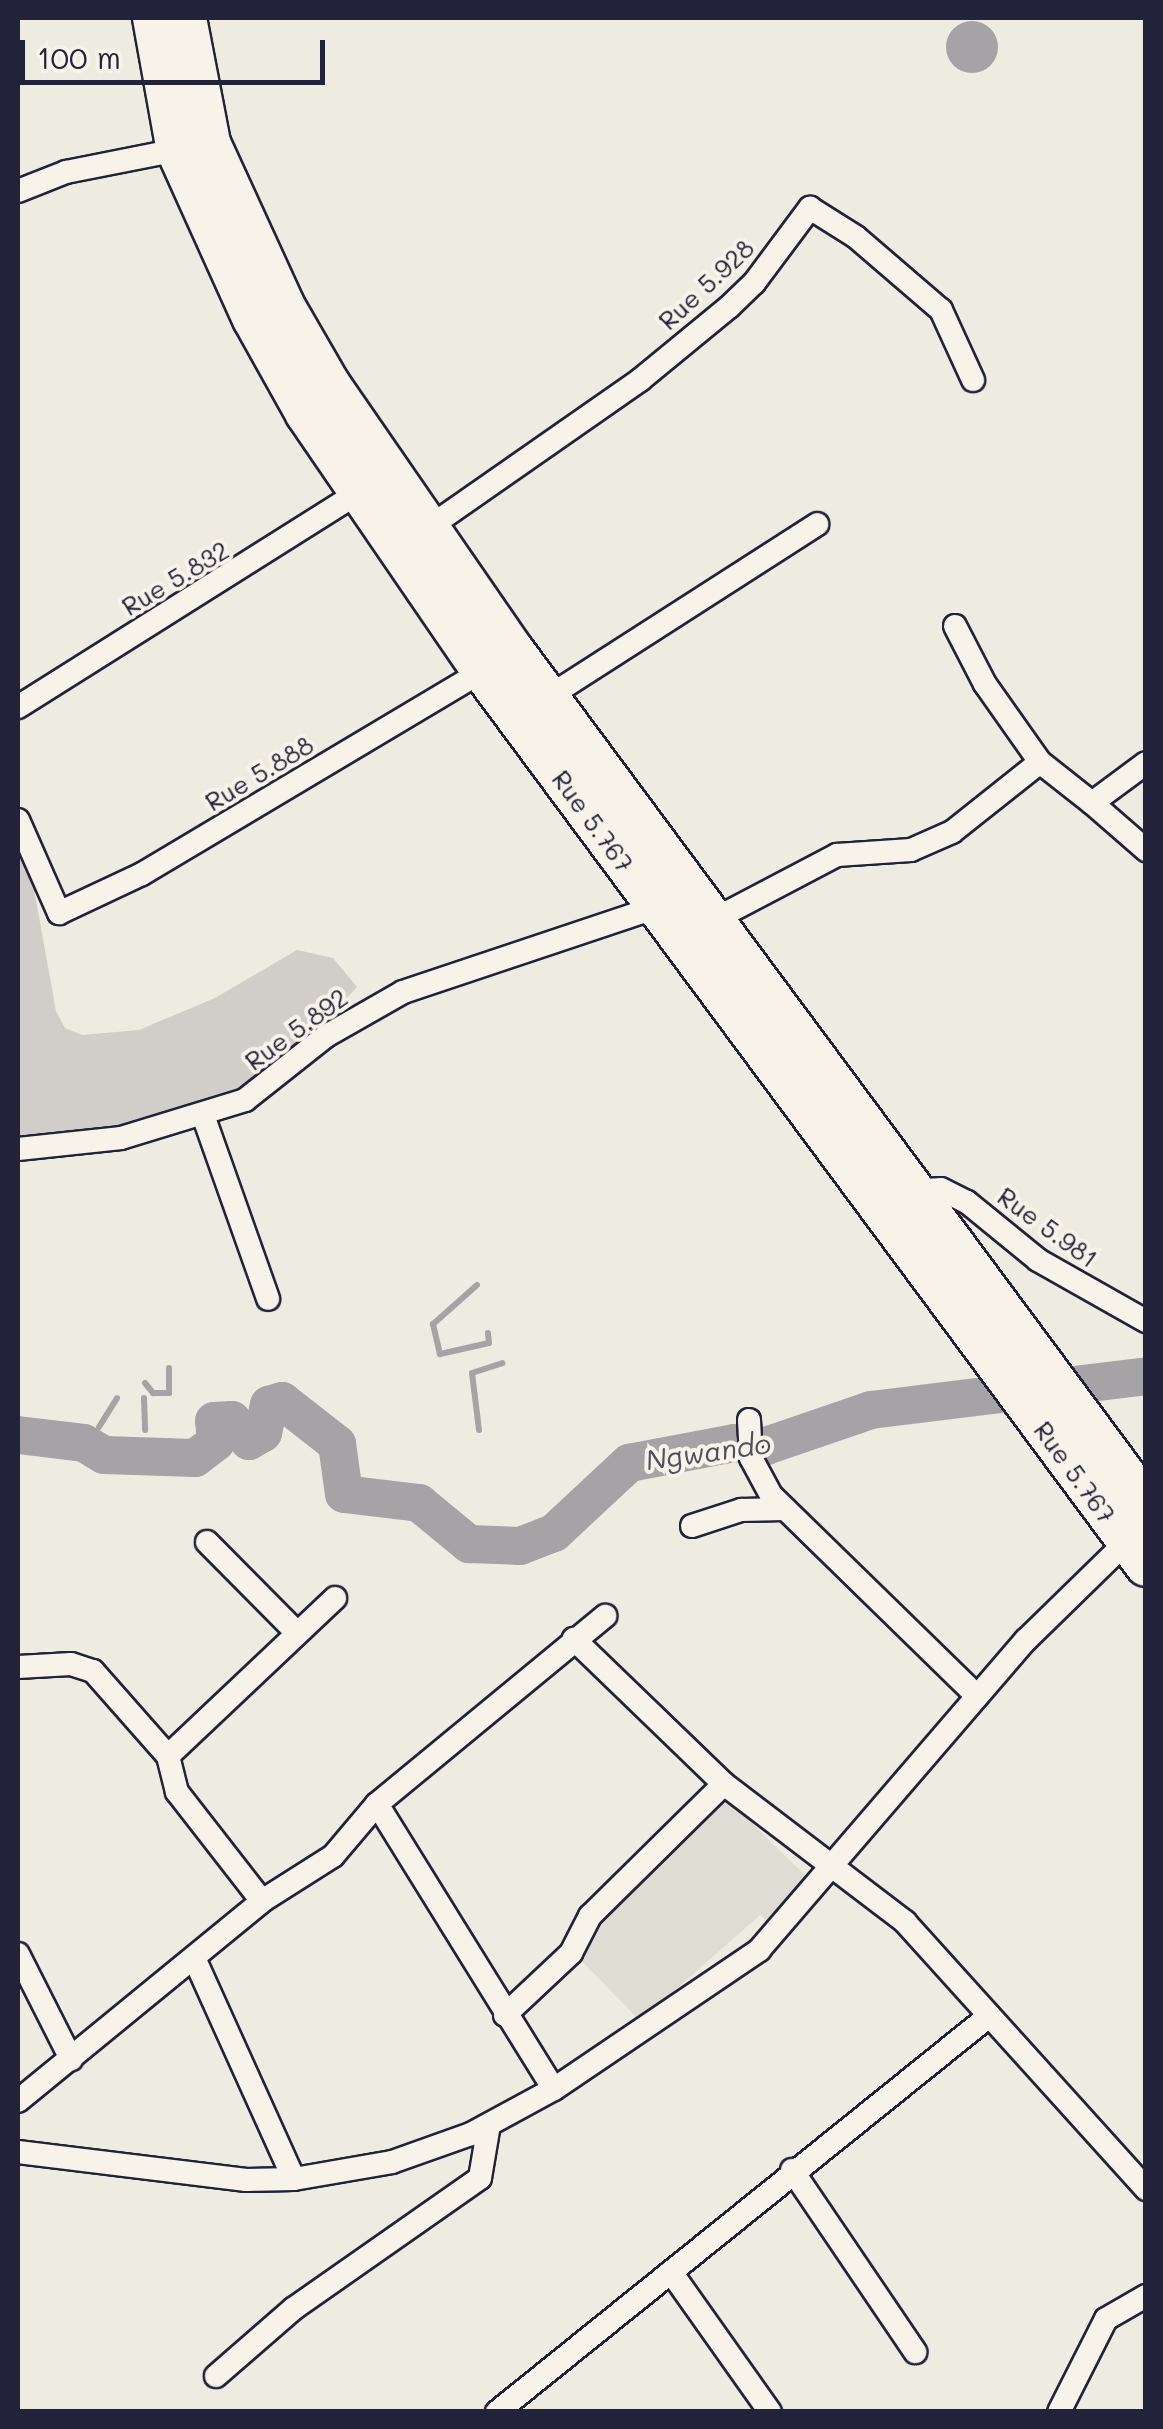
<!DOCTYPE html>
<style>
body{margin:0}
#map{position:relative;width:1163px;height:2429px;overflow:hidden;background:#eeebe1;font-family:Mali,sans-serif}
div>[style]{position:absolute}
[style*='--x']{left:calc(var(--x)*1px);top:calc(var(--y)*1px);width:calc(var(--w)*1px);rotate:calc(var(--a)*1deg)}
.built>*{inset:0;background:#dfdcd4}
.green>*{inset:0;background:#d1cdc9}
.water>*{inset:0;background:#a6a3a6}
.round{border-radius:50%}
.stream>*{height:6px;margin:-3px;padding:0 3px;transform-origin:3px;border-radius:3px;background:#a6a3a6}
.river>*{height:38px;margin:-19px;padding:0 19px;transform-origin:19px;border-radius:19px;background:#a6a3a6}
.roads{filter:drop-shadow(2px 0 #22223b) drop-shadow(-2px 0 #22223b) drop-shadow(0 2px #22223b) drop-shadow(0 -2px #22223b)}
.street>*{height:22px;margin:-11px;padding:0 11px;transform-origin:11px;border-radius:11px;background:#f7f3e8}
.highway>*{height:40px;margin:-20px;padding:0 20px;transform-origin:20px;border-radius:20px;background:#f7f3e8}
span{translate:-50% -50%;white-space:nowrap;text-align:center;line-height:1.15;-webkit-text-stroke:8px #f7f3e8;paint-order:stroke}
.street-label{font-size:25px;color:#22223b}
.water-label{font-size:28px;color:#504f60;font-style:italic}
.frame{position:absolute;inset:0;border:20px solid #22223b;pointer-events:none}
.scale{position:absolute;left:20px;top:40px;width:305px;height:45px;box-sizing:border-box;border:5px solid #22223b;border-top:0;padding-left:12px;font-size:30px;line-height:35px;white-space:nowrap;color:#22223b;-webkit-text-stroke:8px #f7f3e8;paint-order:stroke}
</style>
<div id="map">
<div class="built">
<i style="clip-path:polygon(728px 1800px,806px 1876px,772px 1924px,760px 1915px,640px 2021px,577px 1956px,582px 1928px,686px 1825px)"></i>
</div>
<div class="green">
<i style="clip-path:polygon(18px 846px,32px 878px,56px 1011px,65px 1028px,82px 1035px,139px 1030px,215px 998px,297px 950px,333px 958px,357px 987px,285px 1062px,221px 1101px,81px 1134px,18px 1135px)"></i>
</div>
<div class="water">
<i class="round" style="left:946px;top:21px;width:52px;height:52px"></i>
</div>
<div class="stream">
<i style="--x:477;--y:1285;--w:59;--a:138.4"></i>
<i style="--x:433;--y:1324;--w:31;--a:77"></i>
<i style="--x:440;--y:1354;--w:50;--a:-12.7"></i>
<i style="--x:489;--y:1343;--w:10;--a:-96"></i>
<i style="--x:145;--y:1383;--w:13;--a:51"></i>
<i style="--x:153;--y:1393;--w:16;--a:0"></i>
<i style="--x:169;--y:1393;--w:25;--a:-90"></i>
<i style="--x:144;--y:1398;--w:32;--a:88"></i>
<i style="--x:99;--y:1427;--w:34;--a:-58"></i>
<i style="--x:479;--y:1430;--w:57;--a:-97"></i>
<i style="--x:472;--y:1373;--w:32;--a:-18"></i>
</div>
<div class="river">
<i style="--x:18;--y:1435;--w:66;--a:6.9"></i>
<i style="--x:84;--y:1443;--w:23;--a:31"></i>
<i style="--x:104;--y:1455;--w:91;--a:1.9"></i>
<i style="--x:195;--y:1458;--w:26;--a:-37"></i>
<i style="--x:216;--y:1442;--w:21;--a:-95"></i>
<i style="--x:214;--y:1421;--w:18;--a:-3"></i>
<i style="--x:232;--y:1420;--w:27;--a:51"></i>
<i style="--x:249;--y:1441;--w:16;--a:-30"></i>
<i style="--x:263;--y:1433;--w:29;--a:-78"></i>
<i style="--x:269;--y:1405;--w:14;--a:-17"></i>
<i style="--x:282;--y:1401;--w:70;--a:38"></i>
<i style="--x:337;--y:1444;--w:50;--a:82"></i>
<i style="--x:344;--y:1494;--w:76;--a:6.8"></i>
<i style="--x:419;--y:1503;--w:65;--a:39.4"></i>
<i style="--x:469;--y:1544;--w:51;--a:2.2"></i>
<i style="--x:520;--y:1546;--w:36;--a:-21"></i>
<i style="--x:554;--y:1533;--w:103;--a:-43"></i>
<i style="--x:629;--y:1463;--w:108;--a:-10.7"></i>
<i style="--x:735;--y:1443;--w:31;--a:6"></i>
<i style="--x:766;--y:1446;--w:111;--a:-18.9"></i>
<i style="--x:871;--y:1410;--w:277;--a:-7"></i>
</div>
<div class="roads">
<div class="street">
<i style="--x:18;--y:191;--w:52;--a:-21.6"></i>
<i style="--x:66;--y:172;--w:123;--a:-11.2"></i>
<i style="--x:428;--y:528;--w:259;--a:-34.9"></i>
<i style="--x:640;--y:380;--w:115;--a:-39.4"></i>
<i style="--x:729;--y:307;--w:35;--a:-44"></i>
<i style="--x:754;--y:283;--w:94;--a:-53.3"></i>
<i style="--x:810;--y:208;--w:54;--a:32.2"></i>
<i style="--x:856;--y:237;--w:112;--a:40.7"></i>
<i style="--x:941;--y:310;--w:77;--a:65.4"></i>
<i style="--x:955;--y:626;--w:65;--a:62.7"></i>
<i style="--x:985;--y:684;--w:95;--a:54.8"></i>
<i style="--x:548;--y:697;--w:320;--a:-32.7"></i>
<i style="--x:18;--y:707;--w:403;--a:-32.2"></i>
<i style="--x:1092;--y:803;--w:72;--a:41"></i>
<i style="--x:18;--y:820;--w:102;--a:66.2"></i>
<i style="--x:59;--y:913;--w:92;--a:-25.2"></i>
<i style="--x:142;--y:874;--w:396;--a:-30.8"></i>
<i style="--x:717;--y:918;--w:136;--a:-27.7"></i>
<i style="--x:837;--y:855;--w:74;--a:-3.9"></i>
<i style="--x:911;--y:850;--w:45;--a:-23.7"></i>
<i style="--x:952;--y:832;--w:112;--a:-38.5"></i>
<i style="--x:1040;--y:762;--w:66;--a:38.3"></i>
<i style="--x:1092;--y:803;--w:67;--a:-36.5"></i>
<i style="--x:203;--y:1115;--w:195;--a:70.5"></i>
<i style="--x:18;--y:1149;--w:104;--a:-6.1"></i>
<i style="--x:121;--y:1138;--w:130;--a:-17"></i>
<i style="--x:245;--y:1100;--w:103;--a:-38.3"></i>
<i style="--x:326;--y:1036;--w:89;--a:-29.7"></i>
<i style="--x:403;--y:992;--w:268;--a:-18.5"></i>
<i style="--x:917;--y:1190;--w:24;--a:-2"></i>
<i style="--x:941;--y:1189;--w:29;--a:27"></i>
<i style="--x:967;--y:1202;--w:92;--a:39.2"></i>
<i style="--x:1038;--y:1260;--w:124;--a:29.5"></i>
<i style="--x:749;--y:1420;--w:38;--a:87"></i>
<i style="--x:751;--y:1458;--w:42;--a:61.6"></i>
<i style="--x:771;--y:1495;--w:288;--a:44.3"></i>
<i style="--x:692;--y:1526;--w:52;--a:-18.1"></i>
<i style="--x:741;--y:1510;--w:44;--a:-1.3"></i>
<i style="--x:207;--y:1542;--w:127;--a:45.3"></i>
<i style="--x:18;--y:1667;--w:53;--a:-3.2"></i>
<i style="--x:71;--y:1664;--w:23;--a:18"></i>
<i style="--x:93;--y:1671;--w:113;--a:48.6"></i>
<i style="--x:168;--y:1756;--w:37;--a:76"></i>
<i style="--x:177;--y:1792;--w:138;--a:52.1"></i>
<i style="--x:168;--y:1756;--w:230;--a:-43.4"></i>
<i style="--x:724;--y:1784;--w:228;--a:37.3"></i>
<i style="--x:905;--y:1922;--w:360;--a:47.9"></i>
<i style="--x:377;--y:1804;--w:335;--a:58.2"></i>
<i style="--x:18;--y:1954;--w:118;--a:63.2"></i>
<i style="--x:195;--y:1960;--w:240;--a:65.7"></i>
<i style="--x:505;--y:2015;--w:91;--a:-43.2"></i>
<i style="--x:571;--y:1953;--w:42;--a:-62.8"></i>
<i style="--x:590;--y:1916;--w:188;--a:-44.6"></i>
<i style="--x:724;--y:1784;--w:209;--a:-136"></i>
<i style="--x:18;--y:2101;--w:315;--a:-39.3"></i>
<i style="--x:262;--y:1901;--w:84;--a:-32.4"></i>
<i style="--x:333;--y:1856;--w:68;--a:-49.8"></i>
<i style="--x:377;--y:1804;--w:296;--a:-39.5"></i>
<i style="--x:18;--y:2152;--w:230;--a:7"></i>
<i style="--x:246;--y:2180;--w:48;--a:-1.2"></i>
<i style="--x:294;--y:2179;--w:99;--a:-9.8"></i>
<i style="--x:392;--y:2162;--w:84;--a:-19.5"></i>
<i style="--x:471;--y:2134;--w:94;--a:-28.5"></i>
<i style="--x:554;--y:2089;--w:248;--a:-34.1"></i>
<i style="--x:759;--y:1950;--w:409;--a:-49.3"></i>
<i style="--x:1026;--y:1640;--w:168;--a:-44.3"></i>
<i style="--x:792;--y:2170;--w:220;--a:55.9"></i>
<i style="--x:671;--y:2272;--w:171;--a:54.7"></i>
<i style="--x:216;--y:2376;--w:102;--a:-41"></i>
<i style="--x:293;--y:2309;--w:228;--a:-35"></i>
<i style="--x:480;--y:2178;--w:54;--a:-80.4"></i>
<i style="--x:497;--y:2412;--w:632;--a:-38.83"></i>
<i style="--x:1059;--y:2412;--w:104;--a:-63.2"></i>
<i style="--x:1106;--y:2319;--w:46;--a:-29.9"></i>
</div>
<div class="highway">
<i style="--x:153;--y:18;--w:135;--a:79.8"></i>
<i style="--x:177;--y:151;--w:184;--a:65.7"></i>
<i style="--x:253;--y:319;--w:109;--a:60.8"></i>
<i style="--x:306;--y:414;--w:311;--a:55.6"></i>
<i style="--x:482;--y:671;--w:1114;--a:53.43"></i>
<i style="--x:186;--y:18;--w:127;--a:79.1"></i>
<i style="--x:210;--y:143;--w:178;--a:65.4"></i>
<i style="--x:284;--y:305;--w:90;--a:60"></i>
<i style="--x:329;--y:383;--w:326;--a:55.4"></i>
<i style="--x:514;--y:651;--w:1061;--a:53.43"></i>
</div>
</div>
<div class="street-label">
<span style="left:706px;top:284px;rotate:-43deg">Rue 5.928</span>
<span style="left:175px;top:578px;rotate:-31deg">Rue 5.832</span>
<span style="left:259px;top:773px;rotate:-31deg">Rue 5.888</span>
<span style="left:593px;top:821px;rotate:54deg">Rue 5.767</span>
<span style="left:296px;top:1029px;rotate:-36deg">Rue 5.892</span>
<span style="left:1048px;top:1227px;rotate:36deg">Rue 5.981</span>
<span style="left:1075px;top:1472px;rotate:54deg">Rue 5.767</span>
</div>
<div class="water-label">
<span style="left:708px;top:1451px;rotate:-8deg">Ngwando</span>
</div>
<div class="frame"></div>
<div class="scale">100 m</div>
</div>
